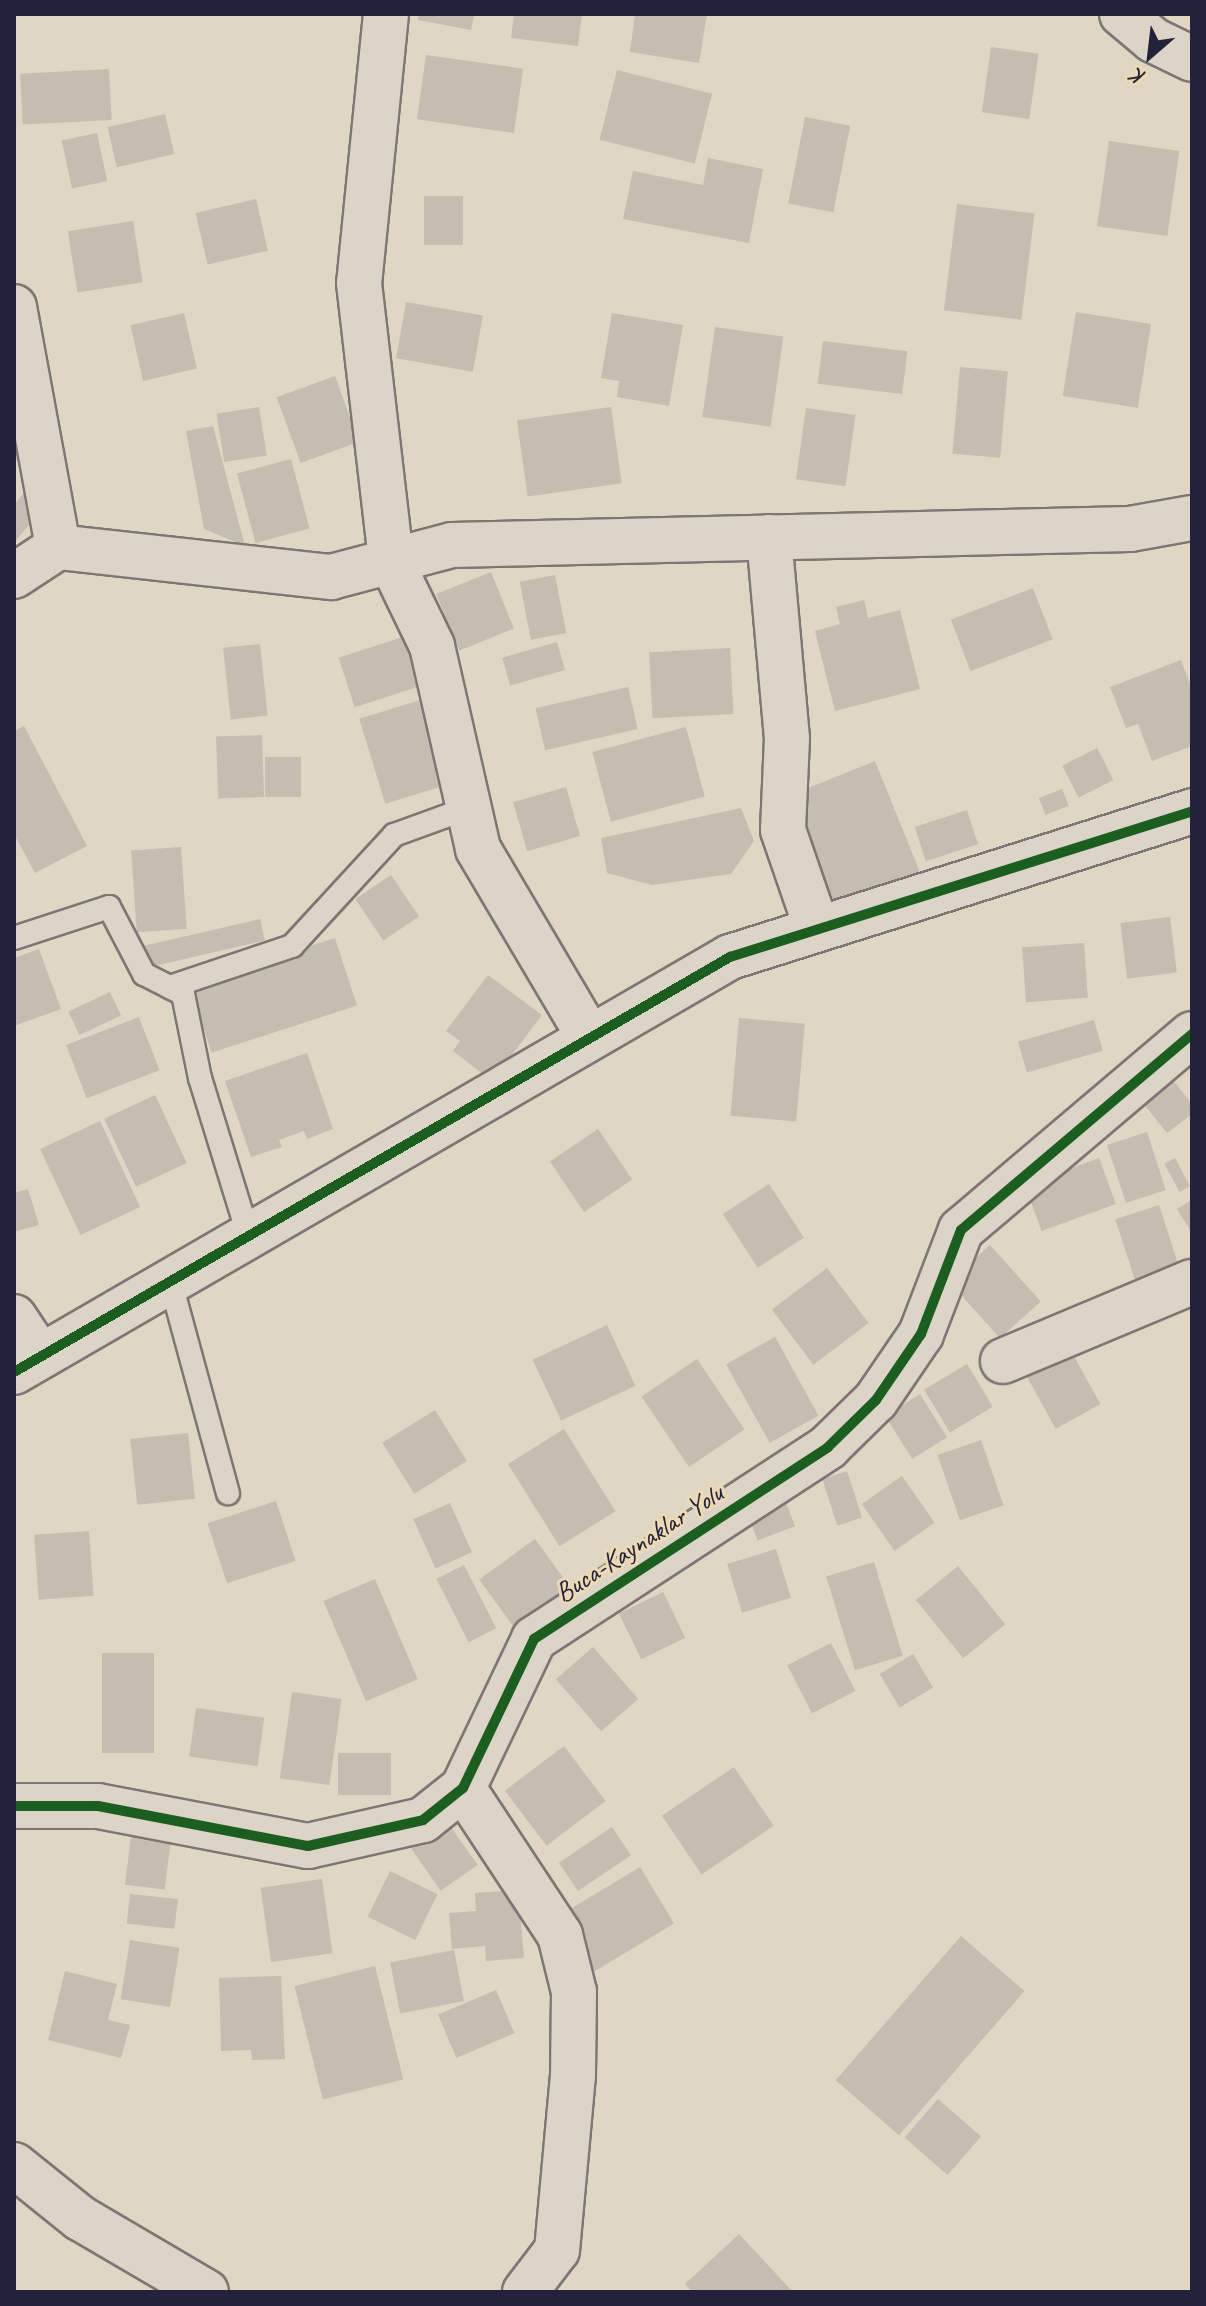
<!DOCTYPE html>
<style>
body{margin:0}
#map{position:relative;width:1206px;height:2306px;overflow:hidden;background:#dfd6c3;font-family:Caveat,sans-serif}
div>[style]{position:absolute}
[style*='--x']{left:calc(var(--x)*1px);top:calc(var(--y)*1px);width:calc(var(--w)*1px);rotate:calc(var(--a)*1deg)}
.building>*{inset:0;background:#c5bdb1;transform-origin:0 0}
.roads{filter:drop-shadow(2px 0 #7b7774) drop-shadow(-2px 0 #7b7774) drop-shadow(0 2px #7b7774) drop-shadow(0 -2px #7b7774)}
.service>*{height:22px;margin:-11px;padding:0 11px;transform-origin:11px;border-radius:11px;background:#dbd4c7}
.minor>*{height:44px;margin:-22px;padding:0 22px;transform-origin:22px;border-radius:22px;background:#dbd4c7}
.tertiary>*{height:44px;margin:-22px;padding:0 22px;transform-origin:22px;border-radius:22px;background:#dbd4c7}
.cycleway>*{height:10px;margin:-5px;padding:0 5px;transform-origin:5px;border-radius:5px;background:#1b5e20}
span{translate:-50% -50%;white-space:nowrap;text-align:center;line-height:1.15;-webkit-text-stroke:6px #ecd9b6;paint-order:stroke}
.street-label{font-size:28px;color:#22223b}
.frame{position:absolute;inset:0;border:16px solid #22223b;pointer-events:none}
.north{position:absolute;left:1110px;top:16px;width:80px;height:80px;-webkit-text-stroke:6px #ecd9b6;paint-order:stroke;rotate:208deg;font-size:22px;font-weight:700;line-height:32px;text-align:center;color:#22223b}
.north::after{content:'';display:block;margin:auto;width:28px;height:36px;background:#22223b;clip-path:polygon(50% 0,100% 100%,50% 72%,0 100%)}
</style>
<div id="map">
<div class="building">
<i style="clip-path:polygon(419px 14px,474px 14px,471px 30px,418px 20px)"></i>
<i style="clip-path:polygon(514px 14px,582px 14px,578px 46px,511px 38px)"></i>
<i style="clip-path:polygon(635px 14px,707px 14px,699px 63px,630px 52px)"></i>
<i style="left:991px;top:47px;width:48px;height:66px;rotate:8deg"></i>
<i style="left:426px;top:55px;width:98px;height:65px;rotate:8deg"></i>
<i style="left:109px;top:69px;width:51px;height:89px;rotate:87deg"></i>
<i style="left:617px;top:70px;width:98px;height:72px;rotate:14deg"></i>
<i style="left:165px;top:114px;width:41px;height:59px;rotate:77deg"></i>
<i style="left:805px;top:117px;width:46px;height:88px;rotate:11deg"></i>
<i style="left:97px;top:133px;width:49px;height:36px;rotate:78deg"></i>
<i style="left:1109px;top:141px;width:71px;height:86px;rotate:8deg"></i>
<i style="clip-path:polygon(708px 158px,763px 169px,749px 243px,623px 219px,633px 171px,703px 185px)"></i>
<i style="left:424px;top:196px;width:39px;height:49px"></i>
<i style="left:256px;top:199px;width:53px;height:62px;rotate:77deg"></i>
<i style="left:957px;top:204px;width:78px;height:107px;rotate:7deg"></i>
<i style="left:133px;top:221px;width:62px;height:66px;rotate:81deg"></i>
<i style="left:406px;top:302px;width:78px;height:57px;rotate:10deg"></i>
<i style="left:1076px;top:312px;width:76px;height:85px;rotate:9deg"></i>
<i style="left:184px;top:313px;width:57px;height:55px;rotate:77deg"></i>
<i style="clip-path:polygon(612px 313px,683px 325px,669px 406px,617px 397px,619px 381px,601px 378px)"></i>
<i style="left:715px;top:327px;width:69px;height:91px;rotate:8deg"></i>
<i style="left:823px;top:341px;width:85px;height:43px;rotate:7deg"></i>
<i style="left:960px;top:367px;width:48px;height:87px;rotate:5deg"></i>
<i style="left:335px;top:376px;width:70px;height:62px;rotate:70deg"></i>
<i style="left:259px;top:407px;width:49px;height:43px;rotate:81deg"></i>
<i style="left:611px;top:407px;width:77px;height:95px;rotate:82deg"></i>
<i style="left:806px;top:408px;width:50px;height:72px;rotate:8deg"></i>
<i style="clip-path:polygon(14px 422px,32px 431px,14px 464px)"></i>
<i style="clip-path:polygon(213px 426px,245px 546px,204px 529px,186px 431px)"></i>
<i style="left:291px;top:459px;width:72px;height:56px;rotate:75deg"></i>
<i style="clip-path:polygon(28px 488px,47px 503px,14px 543px,14px 505px)"></i>
<i style="left:491px;top:572px;width:61px;height:59px;rotate:68deg"></i>
<i style="left:555px;top:575px;width:59px;height:36px;rotate:79deg"></i>
<i style="left:1033px;top:588px;width:55px;height:88px;rotate:69deg"></i>
<i style="clip-path:polygon(864px 600px,868px 618px,900px 610px,920px 689px,835px 711px,815px 631px,840px 624px,836px 607px)"></i>
<i style="left:409px;top:635px;width:52px;height:74px;rotate:72deg"></i>
<i style="left:557px;top:642px;width:29px;height:57px;rotate:74deg"></i>
<i style="left:260px;top:644px;width:72px;height:37px;rotate:84deg"></i>
<i style="left:730px;top:648px;width:66px;height:81px;rotate:87deg"></i>
<i style="clip-path:polygon(1181px 660px,1192px 690px,1192px 746px,1152px 761px,1138px 724px,1126px 728px,1110px 687px)"></i>
<i style="left:628px;top:687px;width:43px;height:95px;rotate:77deg"></i>
<i style="left:430px;top:697px;width:89px;height:74px;rotate:73deg"></i>
<i style="clip-path:polygon(24px 726px,87px 846px,35px 873px,14px 834px,14px 731px)"></i>
<i style="left:686px;top:727px;width:72px;height:97px;rotate:75deg"></i>
<i style="left:262px;top:735px;width:62px;height:46px;rotate:88deg"></i>
<i style="left:1097px;top:748px;width:36px;height:39px;rotate:63deg"></i>
<i style="left:265px;top:757px;width:36px;height:40px"></i>
<i style="left:875px;top:761px;width:119px;height:96px;rotate:68deg"></i>
<i style="left:566px;top:787px;width:51px;height:55px;rotate:74deg"></i>
<i style="left:1062px;top:789px;width:18px;height:25px;rotate:68deg"></i>
<i style="clip-path:polygon(741px 808px,754px 841px,731px 874px,652px 885px,607px 873px,601px 838px)"></i>
<i style="left:967px;top:810px;width:36px;height:55px;rotate:72deg"></i>
<i style="left:181px;top:847px;width:82px;height:50px;rotate:86deg"></i>
<i style="left:391px;top:875px;width:50px;height:43px;rotate:56deg"></i>
<i style="left:1170px;top:917px;width:56px;height:50px;rotate:83deg"></i>
<i style="left:260px;top:919px;width:22px;height:122px;rotate:77deg"></i>
<i style="left:335px;top:938px;width:71px;height:153px;rotate:72deg"></i>
<i style="left:1084px;top:943px;width:55px;height:62px;rotate:86deg"></i>
<i style="clip-path:polygon(39px 949px,61px 1009px,14px 1026px,14px 958px)"></i>
<i style="clip-path:polygon(488px 975px,542px 1015px,492px 1081px,453px 1051px,460px 1041px,446px 1031px)"></i>
<i style="left:110px;top:992px;width:26px;height:46px;rotate:65deg"></i>
<i style="left:139px;top:1017px;width:57px;height:78px;rotate:69deg"></i>
<i style="left:739px;top:1018px;width:66px;height:98px;rotate:5deg"></i>
<i style="left:1094px;top:1020px;width:32px;height:79px;rotate:74deg"></i>
<i style="clip-path:polygon(307px 1053px,333px 1129px,307px 1139px,304px 1131px,279px 1140px,282px 1147px,251px 1157px,225px 1081px)"></i>
<i style="clip-path:polygon(1167px 1073px,1192px 1104px,1192px 1114px,1167px 1133px,1138px 1097px)"></i>
<i style="left:155px;top:1095px;width:75px;height:56px;rotate:65deg"></i>
<i style="left:100px;top:1121px;width:95px;height:66px;rotate:65deg"></i>
<i style="left:598px;top:1129px;width:61px;height:58px;rotate:56deg"></i>
<i style="left:1147px;top:1132px;width:61px;height:42px;rotate:72deg"></i>
<i style="left:1099px;top:1158px;width:49px;height:79px;rotate:70deg"></i>
<i style="left:1175px;top:1158px;width:32px;height:12px;rotate:62deg"></i>
<i style="left:769px;top:1184px;width:64px;height:55px;rotate:57deg"></i>
<i style="clip-path:polygon(28px 1189px,39px 1225px,14px 1232px,14px 1193px)"></i>
<i style="clip-path:polygon(1192px 1200px,1192px 1233px,1177px 1209px)"></i>
<i style="left:1159px;top:1205px;width:63px;height:46px;rotate:72deg"></i>
<i style="left:990px;top:1245px;width:76px;height:55px;rotate:48deg"></i>
<i style="left:827px;top:1268px;width:69px;height:69px;rotate:53deg"></i>
<i style="left:607px;top:1325px;width:67px;height:82px;rotate:65deg"></i>
<i style="left:775px;top:1337px;width:90px;height:56px;rotate:61deg"></i>
<i style="left:1066px;top:1342px;width:71px;height:51px;rotate:61deg"></i>
<i style="left:697px;top:1359px;width:85px;height:67px;rotate:56deg"></i>
<i style="left:967px;top:1364px;width:50px;height:50px;rotate:59deg"></i>
<i style="left:920px;top:1394px;width:51px;height:41px;rotate:58deg"></i>
<i style="left:435px;top:1410px;width:60px;height:62px;rotate:58deg"></i>
<i style="left:564px;top:1429px;width:97px;height:66px;rotate:58deg"></i>
<i style="left:188px;top:1433px;width:66px;height:58px;rotate:84deg"></i>
<i style="left:981px;top:1440px;width:69px;height:46px;rotate:71deg"></i>
<i style="left:847px;top:1471px;width:49px;height:26px;rotate:72deg"></i>
<i style="left:902px;top:1476px;width:57px;height:49px;rotate:55deg"></i>
<i style="left:785px;top:1500px;width:28px;height:40px;rotate:69deg"></i>
<i style="left:276px;top:1501px;width:63px;height:72px;rotate:72deg"></i>
<i style="left:450px;top:1503px;width:54px;height:40px;rotate:66deg"></i>
<i style="left:89px;top:1531px;width:65px;height:55px;rotate:86deg"></i>
<i style="left:535px;top:1539px;width:61px;height:69px;rotate:54deg"></i>
<i style="left:776px;top:1549px;width:51px;height:51px;rotate:73deg"></i>
<i style="left:874px;top:1562px;width:98px;height:50px;rotate:73deg"></i>
<i style="left:464px;top:1565px;width:71px;height:31px;rotate:63deg"></i>
<i style="left:958px;top:1566px;width:75px;height:54px;rotate:51deg"></i>
<i style="left:375px;top:1579px;width:109px;height:56px;rotate:67deg"></i>
<i style="left:663px;top:1592px;width:51px;height:49px;rotate:64deg"></i>
<i style="left:831px;top:1643px;width:54px;height:49px;rotate:63deg"></i>
<i style="left:593px;top:1647px;width:69px;height:49px;rotate:49deg"></i>
<i style="left:102px;top:1653px;width:52px;height:100px"></i>
<i style="left:913px;top:1654px;width:39px;height:39px;rotate:59deg"></i>
<i style="left:292px;top:1692px;width:50px;height:87px;rotate:8deg"></i>
<i style="left:196px;top:1708px;width:69px;height:49px;rotate:8deg"></i>
<i style="left:564px;top:1746px;width:69px;height:74px;rotate:53deg"></i>
<i style="left:338px;top:1753px;width:53px;height:42px"></i>
<i style="left:734px;top:1767px;width:71px;height:87px;rotate:56deg"></i>
<i style="left:446px;top:1820px;width:55px;height:45px;rotate:55deg"></i>
<i style="left:612px;top:1827px;width:34px;height:64px;rotate:56deg"></i>
<i style="left:131px;top:1836px;width:40px;height:49px;rotate:7deg"></i>
<i style="left:640px;top:1867px;width:66px;height:93px;rotate:59deg"></i>
<i style="left:390px;top:1871px;width:53px;height:51px;rotate:26deg"></i>
<i style="left:322px;top:1879px;width:75px;height:62px;rotate:82deg"></i>
<i style="clip-path:polygon(518px 1890px,524px 1958px,486px 1961px,485px 1946px,452px 1949px,449px 1913px,476px 1911px,475px 1893px)"></i>
<i style="left:130px;top:1894px;width:48px;height:30px;rotate:6deg"></i>
<i style="left:961px;top:1936px;width:84px;height:191px;rotate:41deg"></i>
<i style="left:130px;top:1940px;width:50px;height:60px;rotate:9deg"></i>
<i style="left:454px;top:1950px;width:52px;height:65px;rotate:79deg"></i>
<i style="left:375px;top:1966px;width:117px;height:83px;rotate:76deg"></i>
<i style="clip-path:polygon(65px 1971px,117px 1984px,108px 2020px,130px 2025px,121px 2058px,48px 2040px)"></i>
<i style="clip-path:polygon(281px 1976px,285px 2059px,252px 2060px,251px 2050px,221px 2051px,219px 1978px)"></i>
<i style="left:496px;top:1990px;width:47px;height:63px;rotate:67deg"></i>
<i style="left:938px;top:2099px;width:57px;height:51px;rotate:41deg"></i>
<i style="clip-path:polygon(739px 2234px,793px 2292px,692px 2292px,685px 2284px)"></i>
</div>
<div class="roads">
<div class="service">
<i style="--x:14;--y:938;--w:100;--a:-18.1"></i>
<i style="--x:109;--y:907;--w:76;--a:62.4"></i>
<i style="--x:144;--y:974;--w:44;--a:27.1"></i>
<i style="--x:183;--y:994;--w:86;--a:78.6"></i>
<i style="--x:200;--y:1078;--w:163;--a:72.9"></i>
<i style="--x:170;--y:987;--w:129;--a:-18.6"></i>
<i style="--x:292;--y:946;--w:151;--a:-47.4"></i>
<i style="--x:394;--y:835;--w:79;--a:-20"></i>
<i style="--x:170;--y:1280;--w:221;--a:74.8"></i>
</div>
<div class="minor">
<i style="--x:386;--y:14;--w:270;--a:95.7"></i>
<i style="--x:359;--y:283;--w:280;--a:83.4"></i>
<i style="--x:391;--y:561;--w:94;--a:64.2"></i>
<i style="--x:432;--y:646;--w:208;--a:77.2"></i>
<i style="--x:478;--y:849;--w:218;--a:59.4"></i>
<i style="--x:1122;--y:14;--w:40;--a:40"></i>
<i style="--x:1153;--y:40;--w:43;--a:26"></i>
<i style="--x:14;--y:307;--w:244;--a:79.6"></i>
<i style="--x:769;--y:537;--w:202;--a:84.9"></i>
<i style="--x:787;--y:738;--w:92;--a:92.5"></i>
<i style="--x:783;--y:830;--w:105;--a:71"></i>
<i style="--x:14;--y:576;--w:53;--a:-33.4"></i>
<i style="--x:58;--y:547;--w:275;--a:6.3"></i>
<i style="--x:331;--y:577;--w:125;--a:-14.8"></i>
<i style="--x:452;--y:545;--w:678;--a:-1.35"></i>
<i style="--x:1130;--y:529;--w:63;--a:-10.1"></i>
<i style="--x:14;--y:1317;--w:47;--a:56.3"></i>
<i style="--x:1003;--y:1361;--w:205;--a:-22.7"></i>
<i style="--x:14;--y:1372;--w:828;--a:-30.1"></i>
<i style="--x:730;--y:957;--w:485;--a:-17.5"></i>
<i style="--x:463;--y:1788;--w:176;--a:56.6"></i>
<i style="--x:560;--y:1935;--w:59;--a:76.2"></i>
<i style="--x:574;--y:1992;--w:83;--a:90.7"></i>
<i style="--x:573;--y:2075;--w:176;--a:95.2"></i>
<i style="--x:557;--y:2250;--w:53;--a:127.3"></i>
<i style="--x:14;--y:2165;--w:85;--a:38.8"></i>
<i style="--x:80;--y:2218;--w:146;--a:30.4"></i>
</div>
<div class="tertiary">
<i style="--x:14;--y:1806;--w:84;--a:0"></i>
<i style="--x:98;--y:1806;--w:214;--a:10.8"></i>
<i style="--x:308;--y:1846;--w:118;--a:-12.7"></i>
<i style="--x:423;--y:1820;--w:51;--a:-38.7"></i>
<i style="--x:463;--y:1788;--w:165;--a:-64.5"></i>
<i style="--x:534;--y:1639;--w:351;--a:-33.1"></i>
<i style="--x:828;--y:1447;--w:67;--a:-44.4"></i>
<i style="--x:876;--y:1400;--w:80;--a:-55.7"></i>
<i style="--x:921;--y:1334;--w:111;--a:-69"></i>
<i style="--x:961;--y:1230;--w:303;--a:-40.3"></i>
</div>
</div>
<div class="cycleway">
<i style="--x:14;--y:1372;--w:828;--a:-30.1"></i>
<i style="--x:730;--y:957;--w:485;--a:-17.5"></i>
<i style="--x:14;--y:1806;--w:84;--a:0"></i>
<i style="--x:98;--y:1806;--w:214;--a:10.8"></i>
<i style="--x:308;--y:1846;--w:118;--a:-12.7"></i>
<i style="--x:423;--y:1820;--w:51;--a:-38.7"></i>
<i style="--x:463;--y:1788;--w:165;--a:-64.5"></i>
<i style="--x:534;--y:1639;--w:351;--a:-33.1"></i>
<i style="--x:828;--y:1447;--w:67;--a:-44.4"></i>
<i style="--x:876;--y:1400;--w:80;--a:-55.7"></i>
<i style="--x:921;--y:1334;--w:111;--a:-69"></i>
<i style="--x:961;--y:1230;--w:303;--a:-40.3"></i>
</div>
<div class="street-label">
<span style="left:639px;top:1543px;rotate:-33deg">Buca-Kaynaklar Yolu</span>
</div>
<div class="frame"></div>
<div class="north">K</div>
</div>
